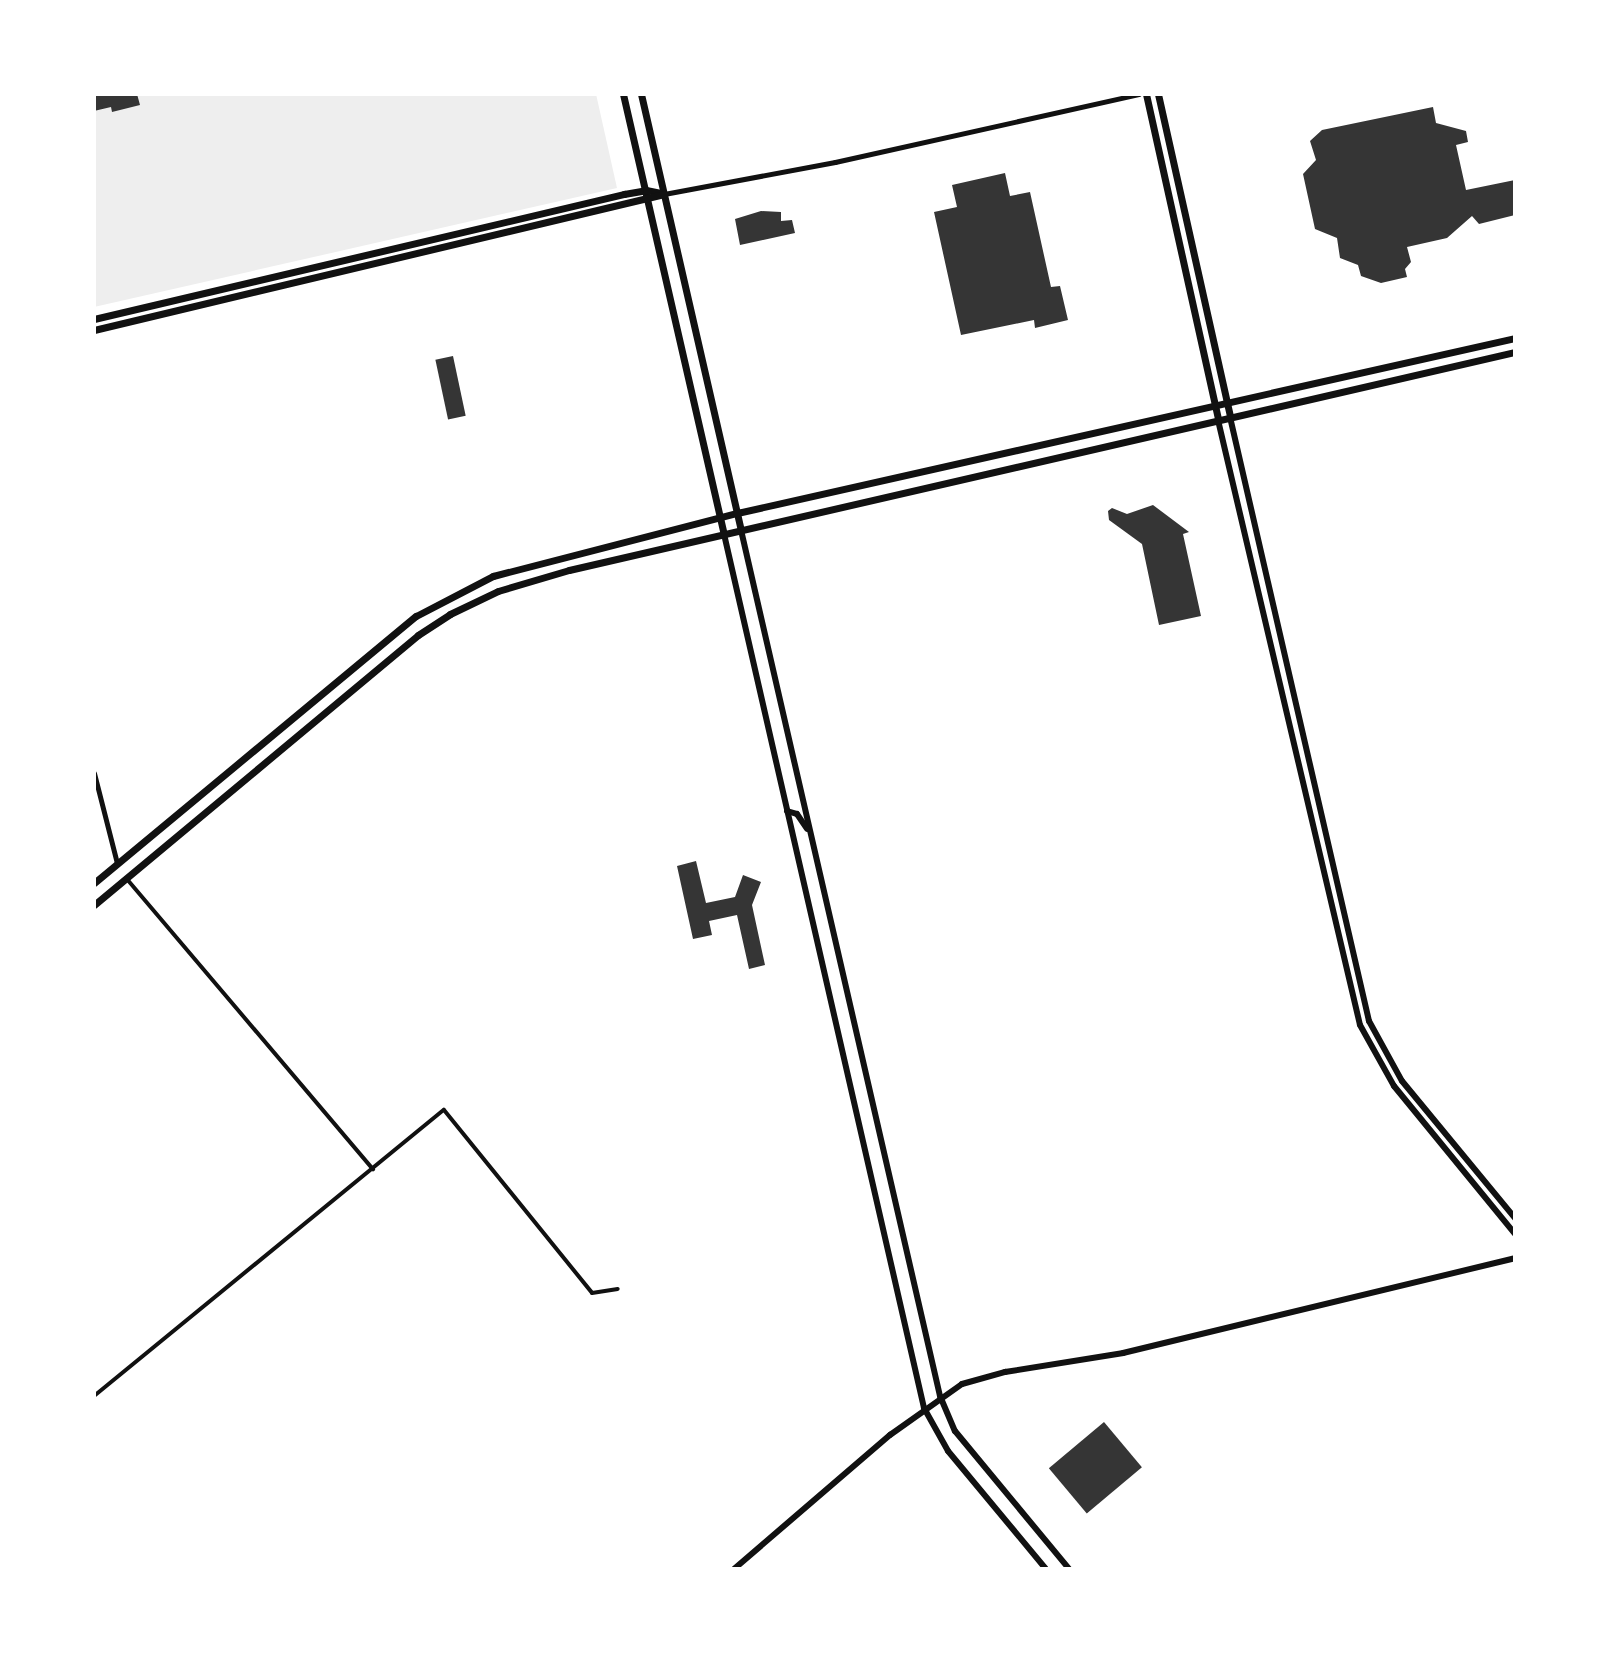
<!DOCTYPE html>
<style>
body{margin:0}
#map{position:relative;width:1609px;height:1663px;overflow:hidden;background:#fff;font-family:Lora,serif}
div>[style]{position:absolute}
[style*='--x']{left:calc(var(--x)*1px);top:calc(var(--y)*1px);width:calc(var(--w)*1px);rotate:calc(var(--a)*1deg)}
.green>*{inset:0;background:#eee}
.building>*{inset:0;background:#353535;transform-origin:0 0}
.minor>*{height:4px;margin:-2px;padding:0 2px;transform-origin:2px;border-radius:2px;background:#111}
.tertiary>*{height:5px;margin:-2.5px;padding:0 2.5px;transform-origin:2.5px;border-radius:2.5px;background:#111}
.secondary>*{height:6px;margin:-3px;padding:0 3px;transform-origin:3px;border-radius:3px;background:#111}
.primary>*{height:7px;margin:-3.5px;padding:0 3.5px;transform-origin:3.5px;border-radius:3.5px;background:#111}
span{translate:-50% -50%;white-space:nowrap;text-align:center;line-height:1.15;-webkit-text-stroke:6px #fff;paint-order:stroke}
.frame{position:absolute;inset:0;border:96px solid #fff;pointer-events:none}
</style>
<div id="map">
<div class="green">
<i style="clip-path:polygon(94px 94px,596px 94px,617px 188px,94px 307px)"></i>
</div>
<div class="building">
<i style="clip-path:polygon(94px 94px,137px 94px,140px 105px,112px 112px,111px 107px,94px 111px)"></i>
<i style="clip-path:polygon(1433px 107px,1436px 123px,1466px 131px,1468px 142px,1456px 145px,1466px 190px,1515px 180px,1515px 215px,1479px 224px,1472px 216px,1447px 238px,1407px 247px,1411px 262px,1405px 269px,1407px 277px,1381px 283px,1361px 276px,1358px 265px,1340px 258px,1337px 238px,1315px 229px,1303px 174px,1316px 160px,1310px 141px,1322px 130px)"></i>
<i style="clip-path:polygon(1005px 173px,1010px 196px,1030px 192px,1051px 287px,1060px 286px,1068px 320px,1035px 328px,1034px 320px,961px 335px,934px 212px,957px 207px,952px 185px)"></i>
<i style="clip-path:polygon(761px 211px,781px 212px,781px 221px,792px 220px,795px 233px,740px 245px,735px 219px)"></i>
<i style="left:453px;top:356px;width:61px;height:18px;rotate:78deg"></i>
<i style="clip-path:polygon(1153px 505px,1189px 532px,1183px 534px,1201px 616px,1159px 625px,1142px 544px,1109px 520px,1108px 511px,1112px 508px,1127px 514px)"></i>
<i style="clip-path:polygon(696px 861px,706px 903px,735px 897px,743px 875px,761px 882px,752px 905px,765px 965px,749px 969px,737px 915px,709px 921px,712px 935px,693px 939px,677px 866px)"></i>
<i style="left:1104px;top:1422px;width:59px;height:72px;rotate:50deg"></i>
</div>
<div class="minor">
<i style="--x:126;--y:878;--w:382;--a:49.7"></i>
<i style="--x:94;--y:1396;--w:452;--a:-39.3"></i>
<i style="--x:444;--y:1110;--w:235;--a:51"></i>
<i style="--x:592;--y:1293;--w:26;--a:-9"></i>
</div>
<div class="tertiary">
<i style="--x:664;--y:194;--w:174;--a:-10.6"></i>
<i style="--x:835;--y:162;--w:311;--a:-12.6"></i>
<i style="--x:94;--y:773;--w:93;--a:75.7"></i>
</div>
<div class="secondary">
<i style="--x:1230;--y:417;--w:620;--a:77.04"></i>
<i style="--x:1369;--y:1021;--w:68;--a:61.2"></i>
<i style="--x:1402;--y:1081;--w:178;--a:50.5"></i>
<i style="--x:1218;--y:420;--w:621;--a:76.79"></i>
<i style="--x:1360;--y:1025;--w:70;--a:60.9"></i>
<i style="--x:1394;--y:1086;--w:191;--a:50.7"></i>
<i style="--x:741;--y:530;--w:889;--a:77.06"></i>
<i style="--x:940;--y:1396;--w:38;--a:67"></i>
<i style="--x:955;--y:1431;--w:179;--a:50.4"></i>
<i style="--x:724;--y:534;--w:897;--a:77.11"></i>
<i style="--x:924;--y:1408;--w:49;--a:60.8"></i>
<i style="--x:948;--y:1451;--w:153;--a:50.3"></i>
<i style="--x:787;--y:811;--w:10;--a:17"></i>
<i style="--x:797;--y:814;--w:18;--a:56"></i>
<i style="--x:734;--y:1569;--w:206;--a:-40.7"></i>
<i style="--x:890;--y:1435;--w:88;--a:-35.3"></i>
<i style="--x:962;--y:1384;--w:45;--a:-15.6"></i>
<i style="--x:1005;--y:1372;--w:120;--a:-9.1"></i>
<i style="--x:1123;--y:1353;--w:403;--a:-13.6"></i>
</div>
<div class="primary">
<i style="--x:623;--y:94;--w:451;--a:77.1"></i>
<i style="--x:641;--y:94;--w:447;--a:77.1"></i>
<i style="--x:1146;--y:94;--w:334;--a:77.5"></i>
<i style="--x:1158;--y:94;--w:331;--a:77.4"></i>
<i style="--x:94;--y:319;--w:545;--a:-13.27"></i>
<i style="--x:624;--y:194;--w:22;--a:-10"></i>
<i style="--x:646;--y:190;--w:15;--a:11"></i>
<i style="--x:94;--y:330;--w:586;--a:-13.42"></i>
<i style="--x:94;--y:883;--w:418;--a:-39.7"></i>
<i style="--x:416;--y:616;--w:87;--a:-27.5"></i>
<i style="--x:493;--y:576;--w:252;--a:-14.5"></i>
<i style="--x:737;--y:513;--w:797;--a:-12.68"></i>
<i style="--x:94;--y:905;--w:422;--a:-39.8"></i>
<i style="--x:418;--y:635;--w:38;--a:-33"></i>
<i style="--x:450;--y:614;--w:53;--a:-25.6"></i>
<i style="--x:498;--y:591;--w:74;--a:-16.5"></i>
<i style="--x:569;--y:570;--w:971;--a:-12.98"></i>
</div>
<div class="frame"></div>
</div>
